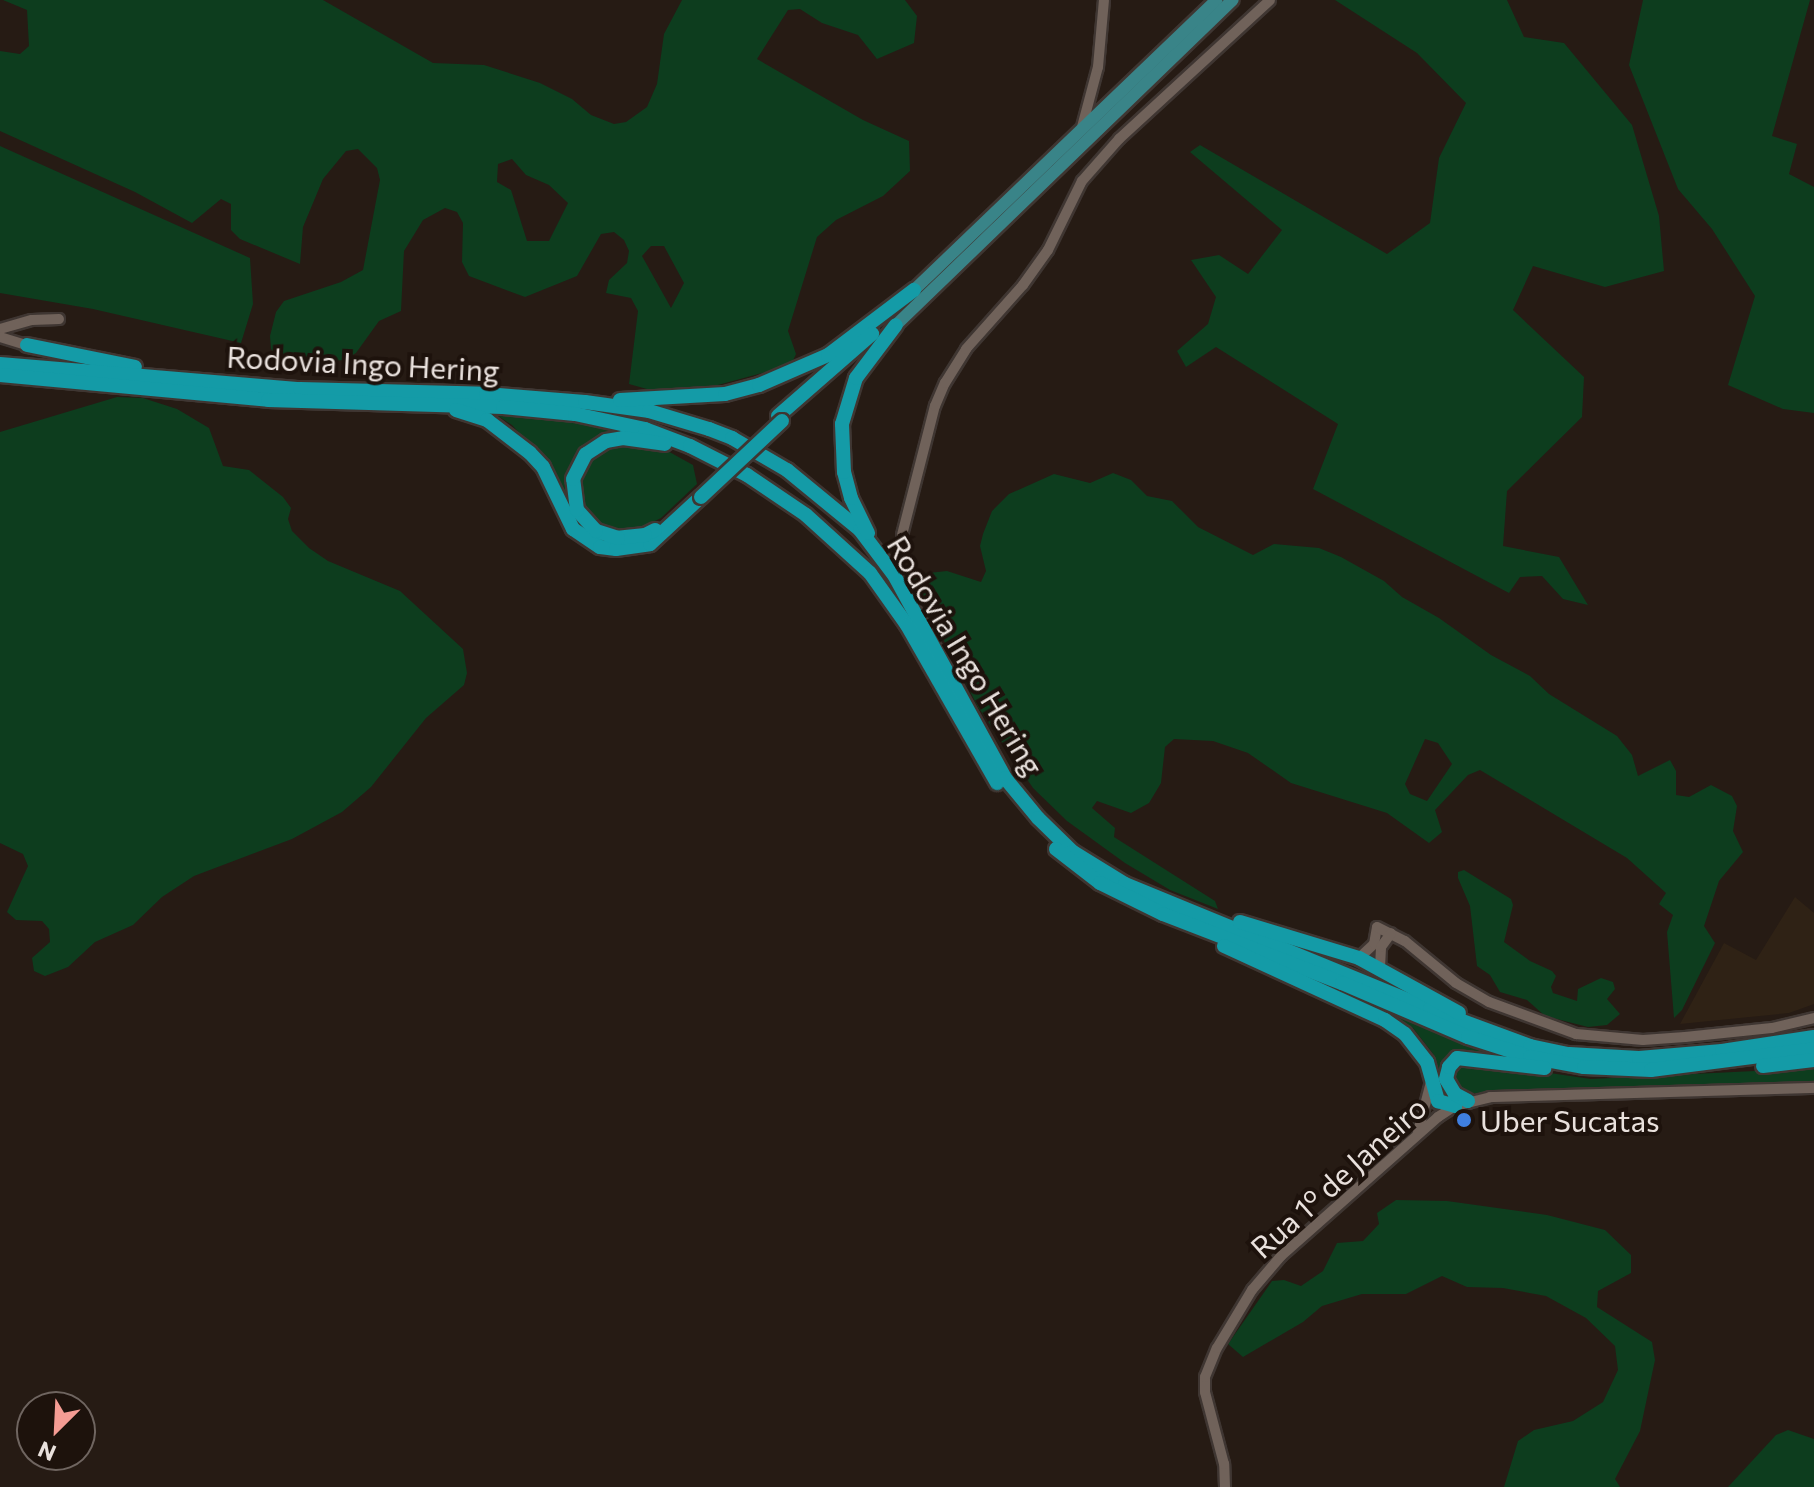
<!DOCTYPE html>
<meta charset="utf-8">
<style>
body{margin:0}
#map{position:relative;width:1814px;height:1487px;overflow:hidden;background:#261b14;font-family:Commissioner,sans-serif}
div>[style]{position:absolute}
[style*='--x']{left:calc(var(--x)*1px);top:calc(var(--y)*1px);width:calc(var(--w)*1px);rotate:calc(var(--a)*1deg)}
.industrial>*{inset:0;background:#2f2215}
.green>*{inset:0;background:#0d3d1e}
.roads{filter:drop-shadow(2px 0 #3f3632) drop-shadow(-2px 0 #3f3632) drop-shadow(0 2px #3f3632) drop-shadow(0 -2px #3f3632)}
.minor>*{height:10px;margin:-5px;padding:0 5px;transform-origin:5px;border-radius:5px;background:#70625a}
.major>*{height:12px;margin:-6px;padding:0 6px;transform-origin:6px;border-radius:6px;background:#398488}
.highway>*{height:14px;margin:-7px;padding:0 7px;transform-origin:7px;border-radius:7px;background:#149ba7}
.bridges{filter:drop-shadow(2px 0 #3f3632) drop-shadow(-2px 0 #3f3632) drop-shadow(0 2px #3f3632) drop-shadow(0 -2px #3f3632)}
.highway-bridge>*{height:14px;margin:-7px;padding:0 7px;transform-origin:7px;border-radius:7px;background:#149ba7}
.dots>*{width:22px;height:22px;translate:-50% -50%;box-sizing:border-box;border:4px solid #1d120c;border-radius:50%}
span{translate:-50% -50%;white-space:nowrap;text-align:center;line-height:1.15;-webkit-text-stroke:8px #1d120c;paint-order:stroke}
.street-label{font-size:30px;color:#e9e1dd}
.poi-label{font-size:30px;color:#e9e1dd}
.left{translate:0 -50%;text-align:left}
.north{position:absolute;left:16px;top:1391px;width:80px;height:80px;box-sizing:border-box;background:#1d120c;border:2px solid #6f6560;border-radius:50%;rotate:204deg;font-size:22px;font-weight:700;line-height:32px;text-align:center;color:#e9e1dd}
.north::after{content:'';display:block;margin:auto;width:28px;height:36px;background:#f59c94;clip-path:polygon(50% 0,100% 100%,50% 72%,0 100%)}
</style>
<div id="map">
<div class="industrial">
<i style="clip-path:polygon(1795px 897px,1814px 913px,1814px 1004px,1789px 1013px,1680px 1024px,1724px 943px,1756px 960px)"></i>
</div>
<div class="green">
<i style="clip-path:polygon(evenodd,3px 0,323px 0,433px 63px,484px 65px,540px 83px,572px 99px,591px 115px,614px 124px,626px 122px,647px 107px,657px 84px,664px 34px,682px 0,905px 0,917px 16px,914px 43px,877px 59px,858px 35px,822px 23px,800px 9px,788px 10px,757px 59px,863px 120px,909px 141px,910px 171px,883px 196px,836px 220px,817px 237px,788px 331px,796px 354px,791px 365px,718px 385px,654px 391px,629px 384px,638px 311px,631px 298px,606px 293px,609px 280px,627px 263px,629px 251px,624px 240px,614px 232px,601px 234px,577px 276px,525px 297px,469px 276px,462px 262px,463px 223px,457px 212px,445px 208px,423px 220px,404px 251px,401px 311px,379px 321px,356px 353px,344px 360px,319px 362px,280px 358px,271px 349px,270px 336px,276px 312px,284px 301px,341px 282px,363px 270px,380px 180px,377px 168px,358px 149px,346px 151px,323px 179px,303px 227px,300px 264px,240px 239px,231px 230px,231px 204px,221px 199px,192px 223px,135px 192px,0 131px,0 51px,20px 54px,29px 46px,27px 10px,3px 0,512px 159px,526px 175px,549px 185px,568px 203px,549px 241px,527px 241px,511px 190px,497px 182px,498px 164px,512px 159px,3px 0,651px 246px,664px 246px,684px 283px,671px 308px,642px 256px,651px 246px)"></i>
<i style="clip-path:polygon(1335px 0,1507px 0,1524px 37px,1564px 43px,1632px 125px,1659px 216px,1664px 271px,1605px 287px,1533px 266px,1513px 310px,1584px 377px,1582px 417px,1507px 491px,1503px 546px,1559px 557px,1588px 605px,1563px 599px,1542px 576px,1520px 577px,1509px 593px,1313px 489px,1338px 424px,1216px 347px,1186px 367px,1177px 351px,1208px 324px,1216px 297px,1191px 260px,1219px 255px,1248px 274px,1282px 230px,1190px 152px,1200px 145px,1387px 254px,1430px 223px,1439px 158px,1466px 103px,1417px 53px)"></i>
<i style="clip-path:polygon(1643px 0,1810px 0,1772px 136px,1797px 144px,1789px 174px,1814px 187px,1814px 413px,1783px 409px,1728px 385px,1755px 296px,1712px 229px,1678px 189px,1629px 65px)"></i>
<i style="clip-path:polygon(0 146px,250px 258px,253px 304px,241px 343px,93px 309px,0 293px)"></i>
<i style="clip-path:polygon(117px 397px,143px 398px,177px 409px,209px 428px,223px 466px,249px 470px,283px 497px,291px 508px,288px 519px,292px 531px,309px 548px,328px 561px,400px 591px,463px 649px,467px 673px,464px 685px,426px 718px,371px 787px,342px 812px,292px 839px,194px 876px,162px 897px,133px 925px,95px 942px,68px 967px,45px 976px,34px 971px,32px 958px,50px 942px,49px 929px,42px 921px,16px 920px,7px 912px,28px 866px,23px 854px,0 843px,0 432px)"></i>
<i style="clip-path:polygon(498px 416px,542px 417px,618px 430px,588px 445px,574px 461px,567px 485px,570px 505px,581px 525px,597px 536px,577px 528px,543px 459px,512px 425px)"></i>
<i style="clip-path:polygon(617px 444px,664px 449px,693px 465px,697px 484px,661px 518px,629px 534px,609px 530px,593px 520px,584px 511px,577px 487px,584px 470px,600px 452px)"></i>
<i style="clip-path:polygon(evenodd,1113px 473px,1131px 480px,1147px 496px,1172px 501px,1198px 527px,1253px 555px,1274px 544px,1319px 548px,1341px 557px,1384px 581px,1402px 597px,1439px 618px,1491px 655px,1530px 676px,1549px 694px,1617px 736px,1632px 755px,1638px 776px,1670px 760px,1676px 771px,1676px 795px,1689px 797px,1711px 785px,1732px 796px,1737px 806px,1733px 831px,1743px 852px,1719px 881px,1704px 926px,1715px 943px,1682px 1010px,1674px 1018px,1667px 932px,1673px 915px,1659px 904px,1666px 893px,1627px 858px,1480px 770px,1468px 775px,1435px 810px,1442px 832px,1429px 843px,1387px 813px,1291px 783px,1248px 753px,1213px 741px,1174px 739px,1165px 747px,1161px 783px,1149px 803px,1131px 813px,1097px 801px,1092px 808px,1115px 828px,1114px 837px,1215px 901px,1218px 909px,1170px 890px,1125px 863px,1067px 821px,1033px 788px,978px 707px,910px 575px,947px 571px,981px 582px,986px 571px,980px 546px,983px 534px,992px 511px,1009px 494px,1054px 474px,1090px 483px,1113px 473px,1425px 739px,1438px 743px,1452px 764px,1427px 801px,1410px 794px,1405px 784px,1425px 739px)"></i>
<i style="clip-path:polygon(1464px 870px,1511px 899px,1513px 905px,1504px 942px,1530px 961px,1552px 971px,1556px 976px,1551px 987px,1553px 993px,1577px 1001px,1578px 989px,1601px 978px,1613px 982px,1615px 989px,1607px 999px,1620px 1014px,1607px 1025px,1588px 1027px,1545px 1016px,1527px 1000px,1500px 992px,1490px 975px,1477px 966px,1470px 906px,1458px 878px,1458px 872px)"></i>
<i style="clip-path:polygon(1320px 980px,1461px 1041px,1509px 1060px,1472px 1052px,1458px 1051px,1449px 1057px,1453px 1101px,1445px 1102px,1434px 1055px,1413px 1028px)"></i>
<i style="clip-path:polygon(1466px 1061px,1591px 1079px,1814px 1068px,1814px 1082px,1592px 1092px,1473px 1093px,1459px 1088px,1452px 1078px,1456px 1067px)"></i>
<i style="clip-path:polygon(1396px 1200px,1447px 1201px,1547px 1215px,1605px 1230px,1631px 1255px,1631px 1273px,1598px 1291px,1597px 1307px,1652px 1342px,1655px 1360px,1640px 1431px,1615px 1479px,1620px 1487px,1504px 1487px,1518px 1441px,1534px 1430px,1573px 1421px,1603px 1402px,1618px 1370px,1615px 1346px,1586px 1318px,1546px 1296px,1503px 1288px,1467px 1287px,1442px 1276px,1406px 1294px,1362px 1294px,1322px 1306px,1303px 1322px,1243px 1357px,1228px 1344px,1272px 1281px,1284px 1280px,1301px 1286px,1323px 1271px,1337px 1243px,1363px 1241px,1379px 1224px,1377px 1213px)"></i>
<i style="clip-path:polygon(1788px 1430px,1814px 1439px,1814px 1487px,1728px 1487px,1776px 1435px)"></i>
</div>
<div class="roads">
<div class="minor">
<i style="--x:1082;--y:127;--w:62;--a:-75.1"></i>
<i style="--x:1098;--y:67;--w:67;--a:-84.9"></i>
<i style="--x:0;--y:329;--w:33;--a:-16"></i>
<i style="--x:32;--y:320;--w:27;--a:-2"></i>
<i style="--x:0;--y:337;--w:28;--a:17"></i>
<i style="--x:902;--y:535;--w:133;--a:-75.7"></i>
<i style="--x:935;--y:406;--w:25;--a:-67"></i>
<i style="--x:945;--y:383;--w:40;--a:-58"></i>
<i style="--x:966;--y:349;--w:86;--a:-48.3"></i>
<i style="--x:1023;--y:285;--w:43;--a:-54.5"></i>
<i style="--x:1048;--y:250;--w:77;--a:-63.8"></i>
<i style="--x:1082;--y:181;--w:56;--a:-48.6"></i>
<i style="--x:1119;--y:139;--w:205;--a:-42.6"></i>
<i style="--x:1359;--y:958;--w:21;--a:-43"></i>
<i style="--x:1374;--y:944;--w:17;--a:-80"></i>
<i style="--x:1377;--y:927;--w:31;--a:27"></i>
<i style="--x:1405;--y:941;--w:66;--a:39.5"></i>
<i style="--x:1456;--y:983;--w:38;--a:30"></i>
<i style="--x:1489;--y:1002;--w:93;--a:20.2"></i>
<i style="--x:1576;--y:1034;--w:67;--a:5.1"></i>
<i style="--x:1643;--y:1040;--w:42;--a:-4.1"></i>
<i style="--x:1685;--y:1037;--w:87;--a:-5.9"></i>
<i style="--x:1772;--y:1028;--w:43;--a:-13.4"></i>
<i style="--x:1380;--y:967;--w:20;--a:-87"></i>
<i style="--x:1381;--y:947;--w:17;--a:-54"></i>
<i style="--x:1418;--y:1132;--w:52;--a:-75.4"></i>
<i style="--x:1225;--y:1487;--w:23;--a:-92"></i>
<i style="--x:1224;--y:1464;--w:74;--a:-104.8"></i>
<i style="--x:1205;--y:1392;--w:15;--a:-90"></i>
<i style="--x:1205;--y:1377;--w:31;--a:-68"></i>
<i style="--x:1217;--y:1348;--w:68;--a:-58.9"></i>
<i style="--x:1252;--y:1290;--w:45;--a:-49.5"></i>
<i style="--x:1281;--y:1256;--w:210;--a:-41.5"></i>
<i style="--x:1438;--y:1117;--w:20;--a:-33"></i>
<i style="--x:1455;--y:1106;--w:36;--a:-14"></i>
<i style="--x:1490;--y:1097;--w:324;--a:-1.6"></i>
</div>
<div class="major">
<i style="--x:914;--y:290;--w:419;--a:-43.8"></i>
<i style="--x:896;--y:325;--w:468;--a:-44"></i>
</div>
<div class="highway">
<i style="--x:27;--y:345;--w:110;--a:11.5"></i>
<i style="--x:0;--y:364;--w:301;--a:4.8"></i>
<i style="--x:300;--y:389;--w:186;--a:1.5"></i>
<i style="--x:486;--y:394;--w:99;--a:4.6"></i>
<i style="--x:585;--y:402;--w:65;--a:8"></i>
<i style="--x:649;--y:411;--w:63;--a:16.7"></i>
<i style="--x:709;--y:429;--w:25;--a:21"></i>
<i style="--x:732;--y:438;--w:64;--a:30.2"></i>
<i style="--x:787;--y:470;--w:94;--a:39.4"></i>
<i style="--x:860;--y:530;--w:56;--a:52.9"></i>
<i style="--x:894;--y:575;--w:231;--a:61.3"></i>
<i style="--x:1005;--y:778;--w:52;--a:50.5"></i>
<i style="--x:1038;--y:818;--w:49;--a:44.2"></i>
<i style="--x:1073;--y:852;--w:61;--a:31.6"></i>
<i style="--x:1125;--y:884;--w:330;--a:22.3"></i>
<i style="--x:1430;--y:1009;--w:107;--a:20.3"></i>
<i style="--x:1530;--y:1046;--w:40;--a:12"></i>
<i style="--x:1569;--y:1054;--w:70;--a:3.3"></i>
<i style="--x:1639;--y:1058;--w:83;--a:-4.8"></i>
<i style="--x:1722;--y:1051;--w:93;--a:-8.7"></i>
<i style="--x:0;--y:375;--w:269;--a:5.3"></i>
<i style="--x:268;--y:400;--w:235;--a:1.7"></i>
<i style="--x:503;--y:407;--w:72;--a:5.6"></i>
<i style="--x:575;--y:414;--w:72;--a:12.1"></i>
<i style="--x:645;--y:429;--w:48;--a:20.7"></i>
<i style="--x:690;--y:446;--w:64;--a:27"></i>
<i style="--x:747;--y:475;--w:71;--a:34.1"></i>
<i style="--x:806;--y:515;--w:86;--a:42.2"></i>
<i style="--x:870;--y:573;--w:64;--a:54.6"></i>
<i style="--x:907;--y:625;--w:182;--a:60.3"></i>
<i style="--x:620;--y:400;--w:105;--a:-3.3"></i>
<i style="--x:725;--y:394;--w:35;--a:-15"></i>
<i style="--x:759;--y:385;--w:75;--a:-23.5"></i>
<i style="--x:828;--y:355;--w:108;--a:-37.1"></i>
<i style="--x:456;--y:410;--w:33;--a:18"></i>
<i style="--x:487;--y:420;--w:54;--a:37.5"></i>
<i style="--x:530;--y:453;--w:19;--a:47"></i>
<i style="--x:543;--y:467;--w:69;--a:64.2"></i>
<i style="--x:573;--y:529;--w:32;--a:34"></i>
<i style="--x:600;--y:547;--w:16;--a:7"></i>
<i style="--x:616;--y:549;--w:34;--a:-8"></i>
<i style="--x:650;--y:544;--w:69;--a:-42.7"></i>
<i style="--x:778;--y:416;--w:125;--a:-41.1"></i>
<i style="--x:655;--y:530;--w:11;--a:153"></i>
<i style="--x:645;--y:535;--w:27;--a:174"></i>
<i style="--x:618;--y:538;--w:23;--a:-162"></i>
<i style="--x:596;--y:531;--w:28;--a:-132"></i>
<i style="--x:577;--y:510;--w:31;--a:-97"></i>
<i style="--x:573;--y:479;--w:28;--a:-63"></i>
<i style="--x:586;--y:454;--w:24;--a:-33"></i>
<i style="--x:606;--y:441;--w:17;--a:-10"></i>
<i style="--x:623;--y:438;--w:42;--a:8.1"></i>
<i style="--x:868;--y:533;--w:39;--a:-116"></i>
<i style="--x:851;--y:498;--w:27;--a:-105"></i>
<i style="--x:844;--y:472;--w:48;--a:-92.4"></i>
<i style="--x:842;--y:424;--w:48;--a:-73.1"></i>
<i style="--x:856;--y:378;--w:66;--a:-53"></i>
<i style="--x:1056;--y:849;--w:56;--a:37.7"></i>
<i style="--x:1100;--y:883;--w:70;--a:26.2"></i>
<i style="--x:1163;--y:914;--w:192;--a:21.1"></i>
<i style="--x:1342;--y:983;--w:137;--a:23.2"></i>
<i style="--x:1468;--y:1037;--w:65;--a:17.9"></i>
<i style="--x:1530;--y:1057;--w:55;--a:10.5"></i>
<i style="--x:1584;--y:1067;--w:67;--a:2.6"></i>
<i style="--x:1651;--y:1070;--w:164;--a:-7.3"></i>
<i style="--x:1240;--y:922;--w:124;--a:16.8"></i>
<i style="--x:1359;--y:958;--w:114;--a:28.8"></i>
<i style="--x:1224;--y:946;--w:177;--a:24.7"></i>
<i style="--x:1385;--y:1020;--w:24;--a:35"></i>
<i style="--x:1405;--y:1034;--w:36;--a:52"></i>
<i style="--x:1427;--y:1062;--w:41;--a:74.2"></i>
<i style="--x:1438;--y:1101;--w:18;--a:16"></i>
<i style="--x:1763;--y:1066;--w:51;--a:-6.7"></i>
<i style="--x:1468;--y:1101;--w:15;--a:-152"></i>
<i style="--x:1455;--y:1094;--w:17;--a:-121"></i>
<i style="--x:1446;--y:1079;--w:12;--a:-76"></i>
<i style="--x:1449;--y:1067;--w:12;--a:-48"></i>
<i style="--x:1457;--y:1058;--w:88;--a:6.6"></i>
</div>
</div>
<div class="bridges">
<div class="highway-bridge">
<i style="--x:701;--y:497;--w:111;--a:-43.2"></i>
</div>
</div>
<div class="dots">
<i style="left:1464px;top:1120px;background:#3f7fe0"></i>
</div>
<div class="street-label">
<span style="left:363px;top:363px;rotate:3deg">Rodovia Ingo Hering</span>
<span style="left:966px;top:655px;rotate:59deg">Rodovia Ingo Hering</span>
<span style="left:1338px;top:1177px;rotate:-42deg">Rua 1º de Janeiro</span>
</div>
<div class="poi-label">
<span class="left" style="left:1480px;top:1120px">Uber Sucatas</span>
</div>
<div class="north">N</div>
</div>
